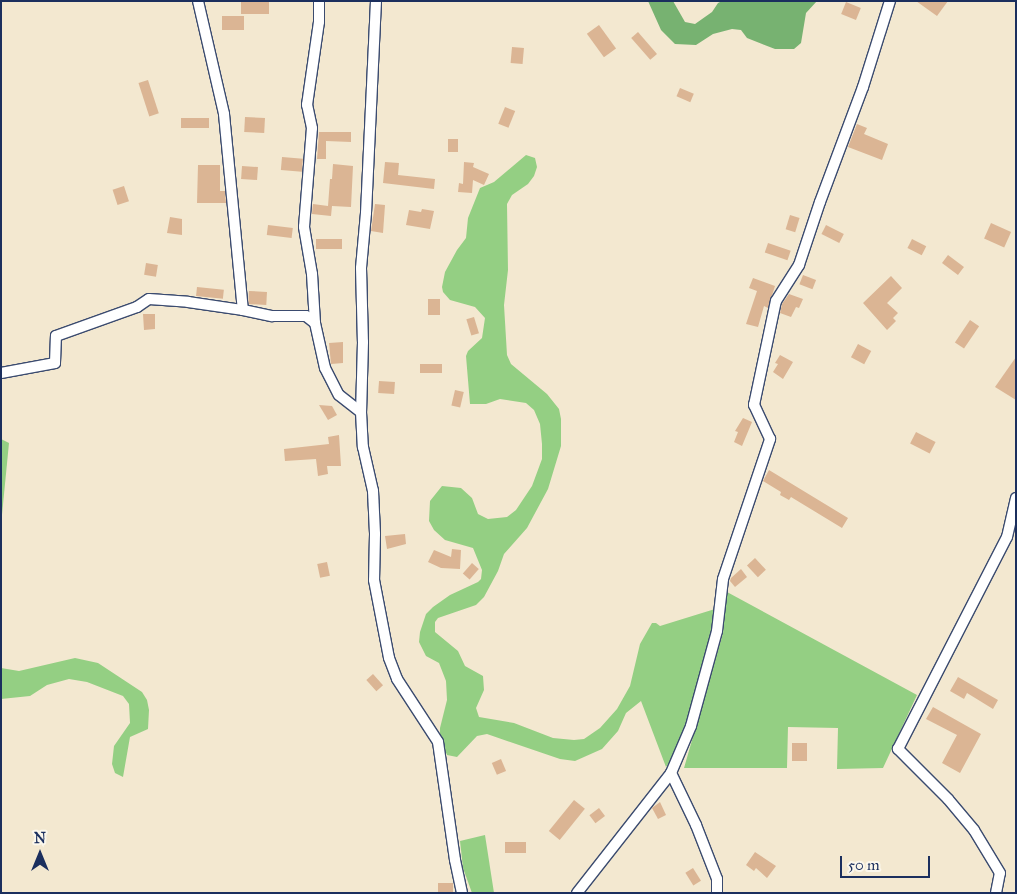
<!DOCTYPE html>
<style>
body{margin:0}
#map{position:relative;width:1017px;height:894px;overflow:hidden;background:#f3e8d0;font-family:"IM FELL Great Primer",serif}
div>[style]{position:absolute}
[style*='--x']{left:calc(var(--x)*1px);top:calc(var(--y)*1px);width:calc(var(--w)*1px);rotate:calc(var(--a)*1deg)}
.green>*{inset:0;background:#94cf83}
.forest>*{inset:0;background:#77b271}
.building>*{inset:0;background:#dbb594;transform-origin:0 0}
.roads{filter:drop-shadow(1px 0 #3b4b6f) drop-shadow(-1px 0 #3b4b6f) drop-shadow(0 1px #3b4b6f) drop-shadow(0 -1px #3b4b6f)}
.street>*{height:10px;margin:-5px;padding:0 5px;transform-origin:5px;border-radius:5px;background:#fff}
span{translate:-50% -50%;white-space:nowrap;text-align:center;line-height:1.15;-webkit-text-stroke:4.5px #fbf7ec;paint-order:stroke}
.frame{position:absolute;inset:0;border:2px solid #1b2f5e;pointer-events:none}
.north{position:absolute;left:15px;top:829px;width:50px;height:50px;-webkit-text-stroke:4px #fbf7ec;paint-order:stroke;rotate:0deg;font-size:14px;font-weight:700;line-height:20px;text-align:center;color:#1b2f5e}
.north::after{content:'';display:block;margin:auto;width:18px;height:22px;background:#1b2f5e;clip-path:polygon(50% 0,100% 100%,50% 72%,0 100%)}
.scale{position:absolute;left:840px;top:856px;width:90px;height:22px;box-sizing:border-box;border:2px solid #1b2f5e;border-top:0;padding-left:6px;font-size:15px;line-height:18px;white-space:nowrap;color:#1b2f5e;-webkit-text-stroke:4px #fbf7ec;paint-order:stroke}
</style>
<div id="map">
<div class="green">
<i style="clip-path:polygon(526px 155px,535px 158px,537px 167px,534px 176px,528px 184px,512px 195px,507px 204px,508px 270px,504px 305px,507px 355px,511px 364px,547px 394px,559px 409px,561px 419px,561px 446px,548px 489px,527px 528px,504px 554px,498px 571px,484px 597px,476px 605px,438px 618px,435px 622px,435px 632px,458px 651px,465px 666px,483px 676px,484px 690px,476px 708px,479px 717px,514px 723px,553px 738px,574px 740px,584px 739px,600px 728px,617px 709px,630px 686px,640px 644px,652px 623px,656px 623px,660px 626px,715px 609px,714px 630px,702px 676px,678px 750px,666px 767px,641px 701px,626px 713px,618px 731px,602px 749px,575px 761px,560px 759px,487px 734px,477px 736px,457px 757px,447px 755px,440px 738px,440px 728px,447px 700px,446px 681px,439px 663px,426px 656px,419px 642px,420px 632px,426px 614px,433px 607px,450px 595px,478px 582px,481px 579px,482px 570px,473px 548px,445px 540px,434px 530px,429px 521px,430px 501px,442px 486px,461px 488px,472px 498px,478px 514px,488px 519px,507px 517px,516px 510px,532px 486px,542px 459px,542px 444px,540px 424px,534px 410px,526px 403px,500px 399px,486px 404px,470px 404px,466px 356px,468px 351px,482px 338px,485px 318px,475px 307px,450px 300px,443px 292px,442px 287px,445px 272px,457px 250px,466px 238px,468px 218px,480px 188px,494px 182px)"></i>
<i style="clip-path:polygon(1px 439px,9px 443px,1px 525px)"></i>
<i style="clip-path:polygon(727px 592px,917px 695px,883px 768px,837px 769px,838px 728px,788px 727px,787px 768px,684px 768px,723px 633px)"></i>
<i style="clip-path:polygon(75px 658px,98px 663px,142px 692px,147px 700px,149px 710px,148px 729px,130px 737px,123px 777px,115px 773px,112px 764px,114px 746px,130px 723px,129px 704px,123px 696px,87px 682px,69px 679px,47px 685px,30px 696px,1px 699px,1px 668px,19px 671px)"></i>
<i style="clip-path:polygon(485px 835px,494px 893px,472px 893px,463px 868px,460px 841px)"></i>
</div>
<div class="forest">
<i style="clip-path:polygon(648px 1px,673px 1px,685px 22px,695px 24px,712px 12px,718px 3px,722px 1px,817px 1px,806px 13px,801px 43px,794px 49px,775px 49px,747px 38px,741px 30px,732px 29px,713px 34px,696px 45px,675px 44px,661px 30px)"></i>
</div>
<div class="building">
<i style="left:241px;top:1px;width:28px;height:13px"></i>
<i style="clip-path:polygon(916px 1px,948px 1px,937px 16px)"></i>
<i style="left:846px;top:2px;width:16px;height:13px;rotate:22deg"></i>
<i style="left:222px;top:16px;width:22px;height:14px"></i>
<i style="left:599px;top:25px;width:29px;height:15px;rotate:54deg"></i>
<i style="left:638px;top:32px;width:29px;height:9px;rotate:49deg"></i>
<i style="left:512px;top:47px;width:12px;height:16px;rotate:5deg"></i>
<i style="left:148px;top:80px;width:35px;height:10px;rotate:72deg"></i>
<i style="left:680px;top:88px;width:15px;height:9px;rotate:23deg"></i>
<i style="left:505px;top:107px;width:11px;height:18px;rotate:22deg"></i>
<i style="left:245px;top:117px;width:20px;height:15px;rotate:3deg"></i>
<i style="left:209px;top:118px;width:10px;height:28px;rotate:90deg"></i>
<i style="clip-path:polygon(857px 124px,867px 128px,864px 134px,888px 144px,882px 160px,848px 147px)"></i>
<i style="clip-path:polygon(319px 132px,351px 132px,351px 142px,326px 141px,326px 159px,317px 159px)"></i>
<i style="left:448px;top:139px;width:10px;height:13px"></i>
<i style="left:282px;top:157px;width:21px;height:13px;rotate:5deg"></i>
<i style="clip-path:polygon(385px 162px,399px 163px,398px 175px,435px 179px,434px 189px,383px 183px)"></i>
<i style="clip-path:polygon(464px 162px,474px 163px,473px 167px,489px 174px,484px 185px,473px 180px,472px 193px,458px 192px,459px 183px,463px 184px)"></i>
<i style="clip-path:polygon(333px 164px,353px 166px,351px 207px,332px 206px,331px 216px,312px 214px,313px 204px,328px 206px,330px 179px,332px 179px)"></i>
<i style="clip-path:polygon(198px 165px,220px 165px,220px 191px,225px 191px,226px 203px,197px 203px)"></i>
<i style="left:242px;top:166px;width:16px;height:13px;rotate:4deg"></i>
<i style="left:124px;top:186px;width:16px;height:12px;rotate:72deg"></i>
<i style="clip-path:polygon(375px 204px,385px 205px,383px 233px,371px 231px)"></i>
<i style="clip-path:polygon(422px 209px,434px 211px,430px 229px,406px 225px,409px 210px,421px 212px)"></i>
<i style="left:790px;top:215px;width:10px;height:15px;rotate:17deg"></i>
<i style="clip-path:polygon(170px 217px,182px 219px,182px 235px,167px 233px)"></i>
<i style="left:991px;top:223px;width:22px;height:17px;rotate:24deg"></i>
<i style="left:268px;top:225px;width:25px;height:10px;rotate:7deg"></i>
<i style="left:826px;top:225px;width:20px;height:10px;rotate:27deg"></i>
<i style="left:342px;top:239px;width:10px;height:26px;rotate:90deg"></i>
<i style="left:912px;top:239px;width:16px;height:10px;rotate:27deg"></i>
<i style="left:768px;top:243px;width:24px;height:10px;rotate:19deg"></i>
<i style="left:948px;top:255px;width:20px;height:10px;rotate:37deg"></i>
<i style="left:146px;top:263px;width:12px;height:12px;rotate:9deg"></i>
<i style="left:803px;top:275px;width:14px;height:10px;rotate:21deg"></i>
<i style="clip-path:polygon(891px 276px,902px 288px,887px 303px,898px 313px,893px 318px,896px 321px,887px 330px,863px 303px)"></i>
<i style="clip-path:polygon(753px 278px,775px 286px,768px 308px,764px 306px,758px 327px,746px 324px,757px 291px,749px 288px)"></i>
<i style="left:197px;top:287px;width:27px;height:9px;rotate:6deg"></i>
<i style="left:249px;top:291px;width:18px;height:13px;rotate:3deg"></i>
<i style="clip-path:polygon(789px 294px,803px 299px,799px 308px,796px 307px,791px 317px,780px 313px,782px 304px)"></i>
<i style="left:428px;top:299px;width:12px;height:16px"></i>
<i style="clip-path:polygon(143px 314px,155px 314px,155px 329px,144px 330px)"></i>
<i style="left:474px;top:317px;width:17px;height:8px;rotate:73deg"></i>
<i style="left:970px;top:320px;width:11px;height:27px;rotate:34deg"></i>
<i style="clip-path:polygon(343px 342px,343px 363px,331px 364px,329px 343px)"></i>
<i style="left:858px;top:344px;width:15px;height:15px;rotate:28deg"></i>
<i style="clip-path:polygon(780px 355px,793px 362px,783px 379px,773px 372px,778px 364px,775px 363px)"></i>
<i style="clip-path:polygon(1016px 357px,1016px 400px,995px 387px)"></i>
<i style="left:420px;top:364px;width:22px;height:9px"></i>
<i style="left:379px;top:381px;width:16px;height:12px;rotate:4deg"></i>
<i style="left:455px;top:390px;width:9px;height:16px;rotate:13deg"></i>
<i style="clip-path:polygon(319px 405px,332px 406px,337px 415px,328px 420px)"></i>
<i style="clip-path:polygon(743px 418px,752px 422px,742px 446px,734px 442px,738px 432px,735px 431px)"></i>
<i style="left:916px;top:432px;width:22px;height:13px;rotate:27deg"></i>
<i style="clip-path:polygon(339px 435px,341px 466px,327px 466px,328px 474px,318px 476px,316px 459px,285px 461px,284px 449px,329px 444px,328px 437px)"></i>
<i style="clip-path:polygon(769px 470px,848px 518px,842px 528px,791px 497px,789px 500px,780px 495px,781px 492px,763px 481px)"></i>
<i style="clip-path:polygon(405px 534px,406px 544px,387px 549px,385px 536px)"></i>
<i style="clip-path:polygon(452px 549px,461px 550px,460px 569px,441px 568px,428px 562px,434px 550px,451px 557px)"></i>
<i style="left:755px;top:558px;width:16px;height:11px;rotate:47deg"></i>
<i style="left:327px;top:562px;width:14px;height:10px;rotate:78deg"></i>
<i style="left:472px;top:563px;width:9px;height:14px;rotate:41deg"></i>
<i style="clip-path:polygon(741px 569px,747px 577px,735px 587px,730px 581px,731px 578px)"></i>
<i style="left:373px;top:674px;width:15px;height:9px;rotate:48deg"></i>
<i style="clip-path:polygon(958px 677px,998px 700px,993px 709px,967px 693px,964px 699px,950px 691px)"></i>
<i style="clip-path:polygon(933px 707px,981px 734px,960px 773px,942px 763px,957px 735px,926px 719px)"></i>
<i style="left:792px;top:743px;width:15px;height:18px"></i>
<i style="left:501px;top:759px;width:13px;height:10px;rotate:67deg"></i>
<i style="left:574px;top:800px;width:14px;height:40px;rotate:39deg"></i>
<i style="clip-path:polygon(660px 802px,666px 815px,658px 819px,652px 808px)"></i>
<i style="left:599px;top:808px;width:10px;height:12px;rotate:53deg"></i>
<i style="left:526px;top:842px;width:11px;height:21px;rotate:90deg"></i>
<i style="clip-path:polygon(755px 852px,776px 866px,767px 878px,756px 868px,754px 871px,746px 865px)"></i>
<i style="left:693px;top:868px;width:15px;height:9px;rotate:58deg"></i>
<i style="left:438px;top:883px;width:15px;height:10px"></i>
</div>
<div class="roads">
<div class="street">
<i style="--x:198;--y:1;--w:116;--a:77"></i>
<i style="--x:224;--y:114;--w:197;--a:84.5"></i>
<i style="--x:243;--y:310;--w:30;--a:12"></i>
<i style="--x:272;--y:316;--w:34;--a:0"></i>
<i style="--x:306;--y:316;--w:11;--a:38"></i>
<i style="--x:315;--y:323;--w:46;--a:77.5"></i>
<i style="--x:325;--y:368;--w:30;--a:63"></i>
<i style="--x:339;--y:395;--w:28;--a:38"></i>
<i style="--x:376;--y:1;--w:212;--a:92.7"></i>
<i style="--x:366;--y:213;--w:55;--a:95.2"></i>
<i style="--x:361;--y:268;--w:74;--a:88.5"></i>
<i style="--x:363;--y:342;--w:70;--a:91.6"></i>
<i style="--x:361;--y:412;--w:35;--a:87"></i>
<i style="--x:363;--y:447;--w:45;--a:77.2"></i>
<i style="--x:373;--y:491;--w:43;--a:87.3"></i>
<i style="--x:375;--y:534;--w:46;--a:91.2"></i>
<i style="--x:374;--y:580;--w:79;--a:79.1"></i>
<i style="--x:389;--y:658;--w:22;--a:69"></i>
<i style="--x:397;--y:679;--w:75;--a:56.9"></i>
<i style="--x:438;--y:742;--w:119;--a:81.8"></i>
<i style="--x:455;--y:860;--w:34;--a:78"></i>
<i style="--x:315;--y:323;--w:49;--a:-93.5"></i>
<i style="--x:312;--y:274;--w:48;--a:-99.7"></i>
<i style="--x:304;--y:227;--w:99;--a:-85.4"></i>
<i style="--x:312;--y:128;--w:24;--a:-102"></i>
<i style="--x:307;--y:105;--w:84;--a:-81.8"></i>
<i style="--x:319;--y:22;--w:21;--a:-90"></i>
<i style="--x:1;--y:373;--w:55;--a:-10.5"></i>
<i style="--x:55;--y:363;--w:27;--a:-88"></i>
<i style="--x:56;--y:336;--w:86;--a:-19.7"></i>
<i style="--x:137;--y:307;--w:14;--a:-34"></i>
<i style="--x:149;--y:299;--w:39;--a:4"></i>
<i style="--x:188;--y:302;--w:56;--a:8.3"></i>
<i style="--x:671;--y:773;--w:58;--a:64.3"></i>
<i style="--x:696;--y:825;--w:58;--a:68.7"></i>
<i style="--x:717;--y:879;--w:14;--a:90"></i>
<i style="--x:577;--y:893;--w:152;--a:-51.9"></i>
<i style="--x:671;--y:773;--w:51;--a:-66.9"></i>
<i style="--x:691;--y:726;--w:98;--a:-74.7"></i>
<i style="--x:717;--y:631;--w:52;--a:-83.4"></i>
<i style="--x:723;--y:579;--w:148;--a:-71.4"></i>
<i style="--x:770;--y:439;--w:38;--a:-115"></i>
<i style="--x:754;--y:405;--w:106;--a:-78.1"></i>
<i style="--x:776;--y:301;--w:43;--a:-57.4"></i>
<i style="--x:799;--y:265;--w:66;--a:-71.6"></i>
<i style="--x:820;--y:202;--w:123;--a:-69.5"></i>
<i style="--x:863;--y:87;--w:90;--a:-72.6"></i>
<i style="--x:996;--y:893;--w:20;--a:-79"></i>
<i style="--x:1000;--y:873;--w:50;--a:-121.2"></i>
<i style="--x:974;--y:830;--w:40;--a:-130"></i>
<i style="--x:948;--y:799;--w:71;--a:-135"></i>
<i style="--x:898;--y:749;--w:238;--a:-62.8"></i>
<i style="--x:1007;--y:537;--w:40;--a:-77"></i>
</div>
</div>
<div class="frame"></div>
<div class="north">N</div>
<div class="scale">50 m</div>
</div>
